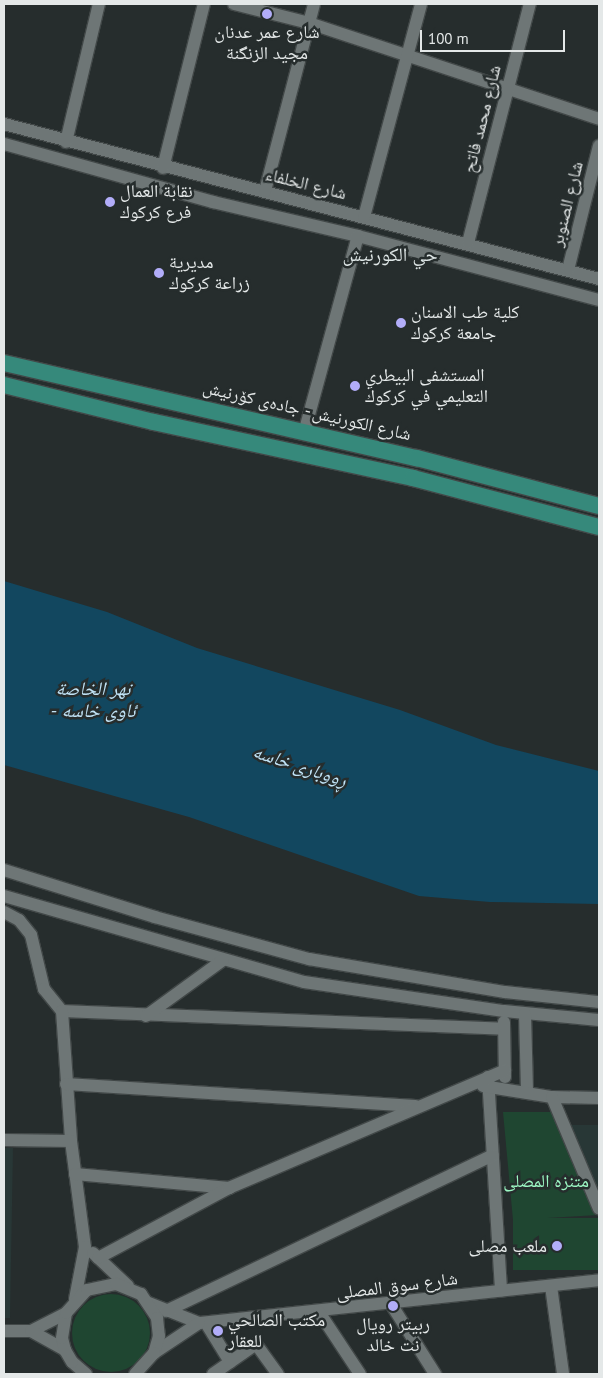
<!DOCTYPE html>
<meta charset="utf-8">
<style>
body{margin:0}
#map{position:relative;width:603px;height:1378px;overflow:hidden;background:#262d2d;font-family:"PT Sans","Noto Naskh Arabic",sans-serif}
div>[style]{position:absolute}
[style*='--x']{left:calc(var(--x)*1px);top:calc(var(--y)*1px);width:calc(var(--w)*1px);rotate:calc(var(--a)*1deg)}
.built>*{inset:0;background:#283736}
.green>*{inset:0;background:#1f4631;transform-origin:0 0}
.round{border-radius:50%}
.water>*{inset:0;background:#12475f}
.roads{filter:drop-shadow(1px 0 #424848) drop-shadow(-1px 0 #424848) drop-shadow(0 1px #424848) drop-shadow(0 -1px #424848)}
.minor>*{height:12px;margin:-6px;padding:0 6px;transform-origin:6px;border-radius:6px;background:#6e7676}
.major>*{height:16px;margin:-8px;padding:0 8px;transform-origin:8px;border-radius:8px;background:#36897b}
.dots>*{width:14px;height:14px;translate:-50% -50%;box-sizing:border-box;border:2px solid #262d2d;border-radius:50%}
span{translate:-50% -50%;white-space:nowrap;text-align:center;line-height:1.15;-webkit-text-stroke:5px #262d2d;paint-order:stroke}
.poi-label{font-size:18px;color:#e4e8e8}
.left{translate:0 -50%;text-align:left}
.right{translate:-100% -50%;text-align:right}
.street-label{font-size:18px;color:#e4e8e8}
.park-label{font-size:18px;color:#9cf8c4}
.neighbourhood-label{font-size:19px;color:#dee6e6}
.water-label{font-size:19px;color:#c0e3f6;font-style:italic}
.frame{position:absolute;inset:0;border:5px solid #e4e8e8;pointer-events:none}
.scale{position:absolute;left:420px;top:30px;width:145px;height:22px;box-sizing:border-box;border:2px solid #e4e8e8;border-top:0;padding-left:6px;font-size:15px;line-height:18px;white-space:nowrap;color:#e4e8e8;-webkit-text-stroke:4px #262d2d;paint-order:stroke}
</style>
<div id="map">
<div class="built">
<i style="clip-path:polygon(570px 1125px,599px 1125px,599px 1195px)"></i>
<i style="clip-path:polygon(4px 1148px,13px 1148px,10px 1318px,4px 1318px)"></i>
</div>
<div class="green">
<i style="clip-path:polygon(503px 1112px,558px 1112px,598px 1215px,513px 1220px)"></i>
<i style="left:599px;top:1218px;width:52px;height:86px;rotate:90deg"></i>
<i class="round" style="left:72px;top:1294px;width:78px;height:78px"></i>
</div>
<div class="water">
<i style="clip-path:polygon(4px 581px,107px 612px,197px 648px,400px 710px,496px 745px,599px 771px,599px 904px,490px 902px,419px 896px,189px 817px,4px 765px)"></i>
</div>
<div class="roads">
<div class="minor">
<i style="--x:234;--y:4;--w:77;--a:14.2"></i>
<i style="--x:309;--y:23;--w:305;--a:18.3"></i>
<i style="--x:4;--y:124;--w:615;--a:14.6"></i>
<i style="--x:66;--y:142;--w:142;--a:-76.6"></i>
<i style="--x:4;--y:144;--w:217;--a:15.5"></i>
<i style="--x:213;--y:202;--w:149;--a:13.2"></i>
<i style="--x:358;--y:236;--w:249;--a:14.9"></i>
<i style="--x:163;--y:168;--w:169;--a:-76"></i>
<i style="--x:265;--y:191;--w:193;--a:-75.3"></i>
<i style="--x:364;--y:217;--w:220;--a:-75"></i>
<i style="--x:468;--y:243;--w:247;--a:-75.5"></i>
<i style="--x:568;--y:270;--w:128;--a:-76"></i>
<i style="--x:304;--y:433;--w:204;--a:-74.7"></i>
<i style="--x:4;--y:870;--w:158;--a:17.3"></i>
<i style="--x:155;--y:917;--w:160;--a:15.3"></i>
<i style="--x:309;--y:959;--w:199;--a:9.6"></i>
<i style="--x:505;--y:992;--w:95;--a:6.1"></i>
<i style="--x:4;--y:896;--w:312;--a:16"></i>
<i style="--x:304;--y:982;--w:202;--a:8.3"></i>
<i style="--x:504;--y:1011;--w:95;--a:5.4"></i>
<i style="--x:4;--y:912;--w:17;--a:28"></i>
<i style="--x:19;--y:920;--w:19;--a:51"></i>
<i style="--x:31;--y:935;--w:56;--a:76.5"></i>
<i style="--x:44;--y:989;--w:28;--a:51"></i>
<i style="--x:62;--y:1011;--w:442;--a:2.3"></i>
<i style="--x:62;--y:1011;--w:130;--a:86"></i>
<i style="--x:71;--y:1141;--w:107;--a:82.5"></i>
<i style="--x:85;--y:1247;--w:53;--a:100.9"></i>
<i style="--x:525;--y:1014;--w:79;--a:88.5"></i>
<i style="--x:146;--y:1016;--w:95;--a:-36"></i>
<i style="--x:504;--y:1022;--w:55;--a:89"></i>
<i style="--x:488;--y:1077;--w:214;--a:86.5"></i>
<i style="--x:66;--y:1084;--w:350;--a:3.6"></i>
<i style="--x:483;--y:1086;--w:70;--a:9.1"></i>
<i style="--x:552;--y:1097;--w:47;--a:1.2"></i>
<i style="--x:552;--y:1097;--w:121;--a:67.2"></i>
<i style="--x:4;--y:1140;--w:67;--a:0.9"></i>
<i style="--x:75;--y:1174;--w:155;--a:5.2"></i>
<i style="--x:93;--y:1253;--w:48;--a:43.3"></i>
<i style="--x:98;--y:1258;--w:149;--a:-28.1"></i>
<i style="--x:229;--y:1188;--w:300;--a:-23.1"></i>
<i style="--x:551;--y:1286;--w:89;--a:82.2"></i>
<i style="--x:149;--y:1303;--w:54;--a:21.8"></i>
<i style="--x:199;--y:1323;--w:402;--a:-6.1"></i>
<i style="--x:391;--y:1304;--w:83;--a:57.8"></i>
<i style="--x:166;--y:1311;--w:362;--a:-25.5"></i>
<i style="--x:319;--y:1312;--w:74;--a:56.5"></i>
<i style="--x:206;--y:1323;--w:46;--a:58.4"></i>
<i style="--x:4;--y:1331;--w:27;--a:0"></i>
<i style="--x:31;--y:1331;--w:39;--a:-27"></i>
<i style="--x:31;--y:1331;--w:39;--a:29"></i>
<i style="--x:154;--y:1353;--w:54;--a:-33.7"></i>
<i style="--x:86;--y:1374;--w:18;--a:-139"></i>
<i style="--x:72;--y:1362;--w:14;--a:-120"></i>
<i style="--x:65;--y:1350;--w:12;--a:-104"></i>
<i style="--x:62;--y:1338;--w:25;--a:-81"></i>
<i style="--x:66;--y:1313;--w:31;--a:-48"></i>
<i style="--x:87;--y:1290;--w:30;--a:-12"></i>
<i style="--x:116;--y:1284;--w:27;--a:22"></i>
<i style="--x:141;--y:1294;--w:29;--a:56"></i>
<i style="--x:157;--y:1318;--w:18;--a:84"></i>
<i style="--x:159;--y:1336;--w:18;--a:106"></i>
<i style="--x:154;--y:1353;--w:28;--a:132"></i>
<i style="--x:213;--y:1374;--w:52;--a:-34.9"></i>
<i style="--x:256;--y:1344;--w:37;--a:54"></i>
</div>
<div class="major">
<i style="--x:4;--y:363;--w:424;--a:13"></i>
<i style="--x:417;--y:458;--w:188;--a:14.8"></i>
<i style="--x:4;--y:385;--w:154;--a:13.9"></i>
<i style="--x:154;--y:422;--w:265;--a:12.2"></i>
<i style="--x:413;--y:478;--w:192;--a:14.8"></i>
</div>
</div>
<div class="dots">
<i style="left:267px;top:14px;background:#b2adf9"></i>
<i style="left:110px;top:202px;background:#b2adf9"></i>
<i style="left:159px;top:273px;background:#b2adf9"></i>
<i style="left:401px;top:323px;background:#b2adf9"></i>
<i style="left:355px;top:386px;background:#b2adf9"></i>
<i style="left:557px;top:1246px;background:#b2adf9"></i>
<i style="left:393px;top:1306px;background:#b2adf9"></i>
<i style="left:218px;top:1331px;background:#b2adf9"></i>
</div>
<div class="poi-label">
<span style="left:267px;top:43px">شارع عمر عدنان<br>مجيد الزنگنة</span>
<span class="left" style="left:120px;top:202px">نقابة العمال<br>فرع كركوك</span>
<span class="left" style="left:169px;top:273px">مديرية<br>زراعة كركوك</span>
<span class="left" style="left:411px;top:323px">كلية طب الاسنان<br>جامعة كركوك</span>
<span class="left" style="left:365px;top:386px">المستشفى البيطري<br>التعليمي في كركوك</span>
<span class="right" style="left:547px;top:1246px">ملعب مصلى</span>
<span class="left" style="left:228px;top:1331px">مكتب الصالحي<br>للعقار</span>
<span style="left:393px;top:1335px">ربيتر رويال<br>نت خالد</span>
</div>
<div class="street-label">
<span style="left:482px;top:119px;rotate:-76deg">شارع محمد فاتح</span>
<span style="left:306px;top:184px;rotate:14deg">شارع الخلفاء</span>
<span style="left:567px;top:204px;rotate:-76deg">شارع الصنوبر</span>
<span style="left:307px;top:411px;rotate:13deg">شارع الكورنيش - جادەی کۆرنیش</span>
<span style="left:397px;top:1286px;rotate:-7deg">شارع سوق المصلى</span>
</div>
<div class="park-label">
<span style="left:546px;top:1181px">متنزه المصلى</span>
</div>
<div class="neighbourhood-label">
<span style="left:390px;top:255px">حي الكورنيش</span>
</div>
<div class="water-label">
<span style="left:93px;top:700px">نهر الخاصة<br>- ئاوی خاسە</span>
<span style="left:300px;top:766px;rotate:18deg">ڕووباری خاسە</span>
</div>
<div class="frame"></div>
<div class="scale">100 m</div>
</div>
